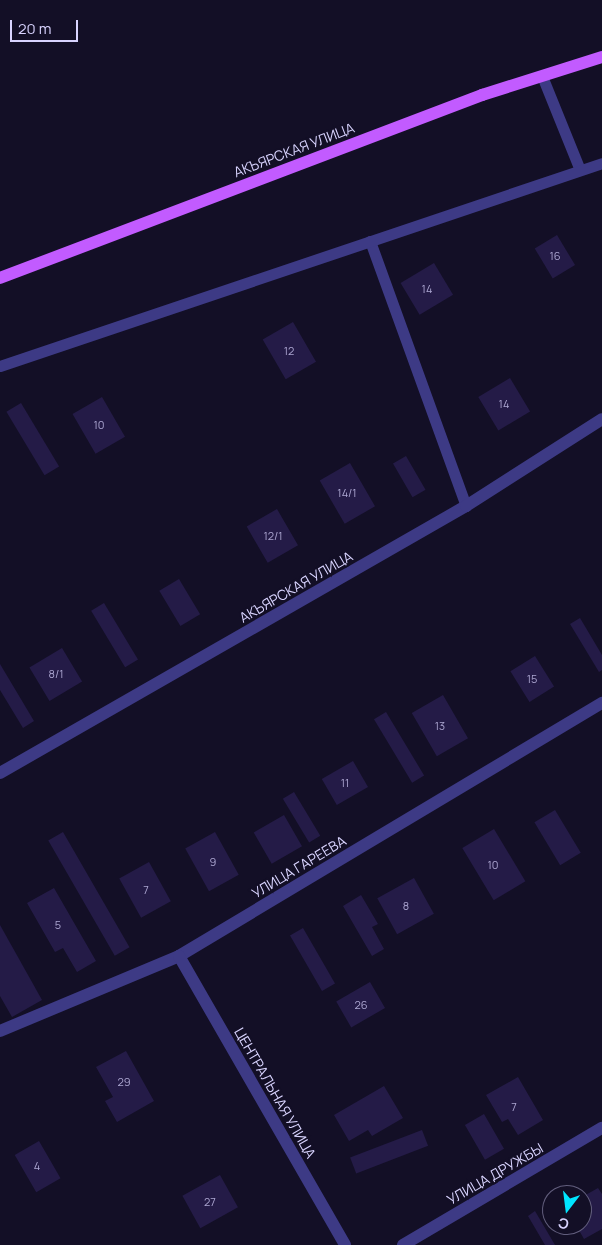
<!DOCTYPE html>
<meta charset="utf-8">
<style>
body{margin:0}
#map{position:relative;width:602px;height:1245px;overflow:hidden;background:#130f26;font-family:Manrope,sans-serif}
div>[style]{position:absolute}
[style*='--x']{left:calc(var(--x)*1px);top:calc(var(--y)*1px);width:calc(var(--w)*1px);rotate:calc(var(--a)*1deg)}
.building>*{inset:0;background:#241b47;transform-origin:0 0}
.service>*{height:11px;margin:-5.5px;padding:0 5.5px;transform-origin:5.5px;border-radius:5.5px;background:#3d3a85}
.minor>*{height:12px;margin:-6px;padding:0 6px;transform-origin:6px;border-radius:6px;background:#3d3a85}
.tertiary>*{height:12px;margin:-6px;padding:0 6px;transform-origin:6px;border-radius:6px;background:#3d3a85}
.primary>*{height:12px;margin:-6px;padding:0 6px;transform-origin:6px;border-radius:6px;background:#c25bff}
span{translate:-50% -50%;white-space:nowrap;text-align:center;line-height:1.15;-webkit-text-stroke:4px #130f26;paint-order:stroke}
.number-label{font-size:11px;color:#aca6d1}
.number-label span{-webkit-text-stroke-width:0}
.street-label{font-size:14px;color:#d9d4ff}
.north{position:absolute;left:542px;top:1185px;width:50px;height:50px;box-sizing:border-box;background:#130f26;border:1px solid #625e7d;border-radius:50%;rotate:195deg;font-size:14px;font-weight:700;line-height:20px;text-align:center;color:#d9d4ff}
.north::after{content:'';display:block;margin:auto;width:18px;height:22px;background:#00e5ff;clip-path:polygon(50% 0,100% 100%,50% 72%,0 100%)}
.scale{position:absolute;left:10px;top:20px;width:68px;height:22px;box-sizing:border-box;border:2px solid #d9d4ff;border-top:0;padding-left:6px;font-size:15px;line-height:18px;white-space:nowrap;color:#d9d4ff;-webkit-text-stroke:4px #130f26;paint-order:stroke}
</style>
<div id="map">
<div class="building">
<i style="left:557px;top:235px;width:35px;height:26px;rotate:59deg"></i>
<i style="left:434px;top:263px;width:37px;height:39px;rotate:59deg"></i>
<i style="left:293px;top:322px;width:46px;height:35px;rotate:60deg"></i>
<i style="left:510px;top:378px;width:39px;height:37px;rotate:59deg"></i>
<i style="left:102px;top:397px;width:46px;height:34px;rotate:60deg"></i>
<i style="left:21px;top:403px;width:74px;height:17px;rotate:59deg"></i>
<i style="left:406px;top:456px;width:39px;height:15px;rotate:60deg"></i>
<i style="left:350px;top:463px;width:50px;height:35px;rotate:60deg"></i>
<i style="left:277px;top:509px;width:42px;height:35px;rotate:60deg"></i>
<i style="left:179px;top:579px;width:41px;height:23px;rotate:59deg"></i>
<i style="left:104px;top:603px;width:66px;height:15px;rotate:59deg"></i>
<i style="clip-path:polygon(580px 618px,602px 655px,602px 670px,599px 672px,570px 624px)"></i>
<i style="left:62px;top:648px;width:39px;height:38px;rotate:59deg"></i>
<i style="left:535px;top:656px;width:36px;height:29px;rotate:58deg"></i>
<i style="clip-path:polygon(0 664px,34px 721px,23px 728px,0 690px)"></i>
<i style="left:443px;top:695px;width:50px;height:36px;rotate:60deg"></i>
<i style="left:386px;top:712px;width:74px;height:14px;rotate:59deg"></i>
<i style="left:353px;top:761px;width:30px;height:36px;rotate:60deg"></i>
<i style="left:294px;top:792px;width:51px;height:13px;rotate:59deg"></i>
<i style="left:555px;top:810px;width:50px;height:24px;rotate:59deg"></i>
<i style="left:284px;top:815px;width:36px;height:35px;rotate:60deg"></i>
<i style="left:494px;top:829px;width:61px;height:37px;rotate:59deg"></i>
<i style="left:63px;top:832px;width:133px;height:17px;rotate:60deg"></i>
<i style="left:215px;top:832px;width:49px;height:34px;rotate:61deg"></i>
<i style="left:149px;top:862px;width:45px;height:34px;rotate:61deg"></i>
<i style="left:414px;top:878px;width:41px;height:42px;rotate:61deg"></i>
<i style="clip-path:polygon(54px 888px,96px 961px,77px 972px,63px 948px,55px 952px,27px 903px)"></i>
<i style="clip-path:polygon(361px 895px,378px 924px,372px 927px,384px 949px,372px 956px,343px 906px)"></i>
<i style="clip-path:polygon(0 925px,42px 1000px,12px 1017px,0 996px)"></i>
<i style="left:303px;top:928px;width:64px;height:15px;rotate:60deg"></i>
<i style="left:370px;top:982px;width:30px;height:39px;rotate:60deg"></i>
<i style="clip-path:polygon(126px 1051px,154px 1101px,117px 1122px,105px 1101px,113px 1097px,96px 1067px)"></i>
<i style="clip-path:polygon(518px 1077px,543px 1120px,518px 1135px,508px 1119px,502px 1122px,486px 1095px)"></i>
<i style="clip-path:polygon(384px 1086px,403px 1118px,372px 1136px,368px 1130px,349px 1141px,334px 1115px)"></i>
<i style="left:484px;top:1114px;width:40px;height:22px;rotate:60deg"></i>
<i style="left:422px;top:1130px;width:17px;height:77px;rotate:69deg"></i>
<i style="left:39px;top:1141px;width:43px;height:28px;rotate:60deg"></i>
<i style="left:220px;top:1175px;width:37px;height:43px;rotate:61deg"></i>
<i style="clip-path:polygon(598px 1188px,602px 1194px,602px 1229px,584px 1239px,576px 1225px,582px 1225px,582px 1197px)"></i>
<i style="clip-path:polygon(535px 1211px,555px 1245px,545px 1245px,528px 1216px)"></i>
</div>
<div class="service">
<i style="--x:542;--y:76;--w:101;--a:68"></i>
<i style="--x:370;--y:241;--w:282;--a:70.1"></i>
<i style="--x:0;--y:366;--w:635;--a:-18.63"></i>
</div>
<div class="minor">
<i style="--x:0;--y:773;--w:537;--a:-29.81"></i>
<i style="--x:466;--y:506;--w:161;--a:-32.6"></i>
<i style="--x:179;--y:956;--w:493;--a:-30.9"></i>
<i style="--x:403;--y:1245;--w:231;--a:-30.5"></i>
</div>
<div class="tertiary">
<i style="--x:0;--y:1031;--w:194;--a:-22.7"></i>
<i style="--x:179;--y:956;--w:333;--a:60.1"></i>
</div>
<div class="primary">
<i style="--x:0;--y:278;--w:516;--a:-20.79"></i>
<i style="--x:482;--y:95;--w:126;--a:-17.6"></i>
</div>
<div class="number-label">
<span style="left:555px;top:256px">16</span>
<span style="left:427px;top:289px">14</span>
<span style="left:289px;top:351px">12</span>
<span style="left:504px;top:404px">14</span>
<span style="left:99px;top:425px">10</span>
<span style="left:347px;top:493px">14/1</span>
<span style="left:273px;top:536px">12/1</span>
<span style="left:56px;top:674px">8/1</span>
<span style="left:532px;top:679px">15</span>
<span style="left:440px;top:726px">13</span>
<span style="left:345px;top:783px">11</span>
<span style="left:213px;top:862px">9</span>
<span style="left:493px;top:865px">10</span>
<span style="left:146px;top:890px">7</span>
<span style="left:406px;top:906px">8</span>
<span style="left:58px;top:925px">5</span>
<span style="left:361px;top:1005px">26</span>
<span style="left:124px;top:1082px">29</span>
<span style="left:514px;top:1107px">7</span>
<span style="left:37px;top:1166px">4</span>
<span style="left:210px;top:1202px">27</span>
</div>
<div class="street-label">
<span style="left:294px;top:150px;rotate:-21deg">АКЪЯРСКАЯ УЛИЦА</span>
<span style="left:296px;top:587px;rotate:-30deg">АКЪЯРСКАЯ УЛИЦА</span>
<span style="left:299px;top:867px;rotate:-31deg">УЛИЦА ГАРЕЕВА</span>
<span style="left:275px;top:1093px;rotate:60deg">ЦЕНТРАЛЬНАЯ УЛИЦА</span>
<span style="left:495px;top:1174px;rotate:-30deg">УЛИЦА ДРУЖБЫ</span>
</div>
<div class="north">С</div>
<div class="scale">20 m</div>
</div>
